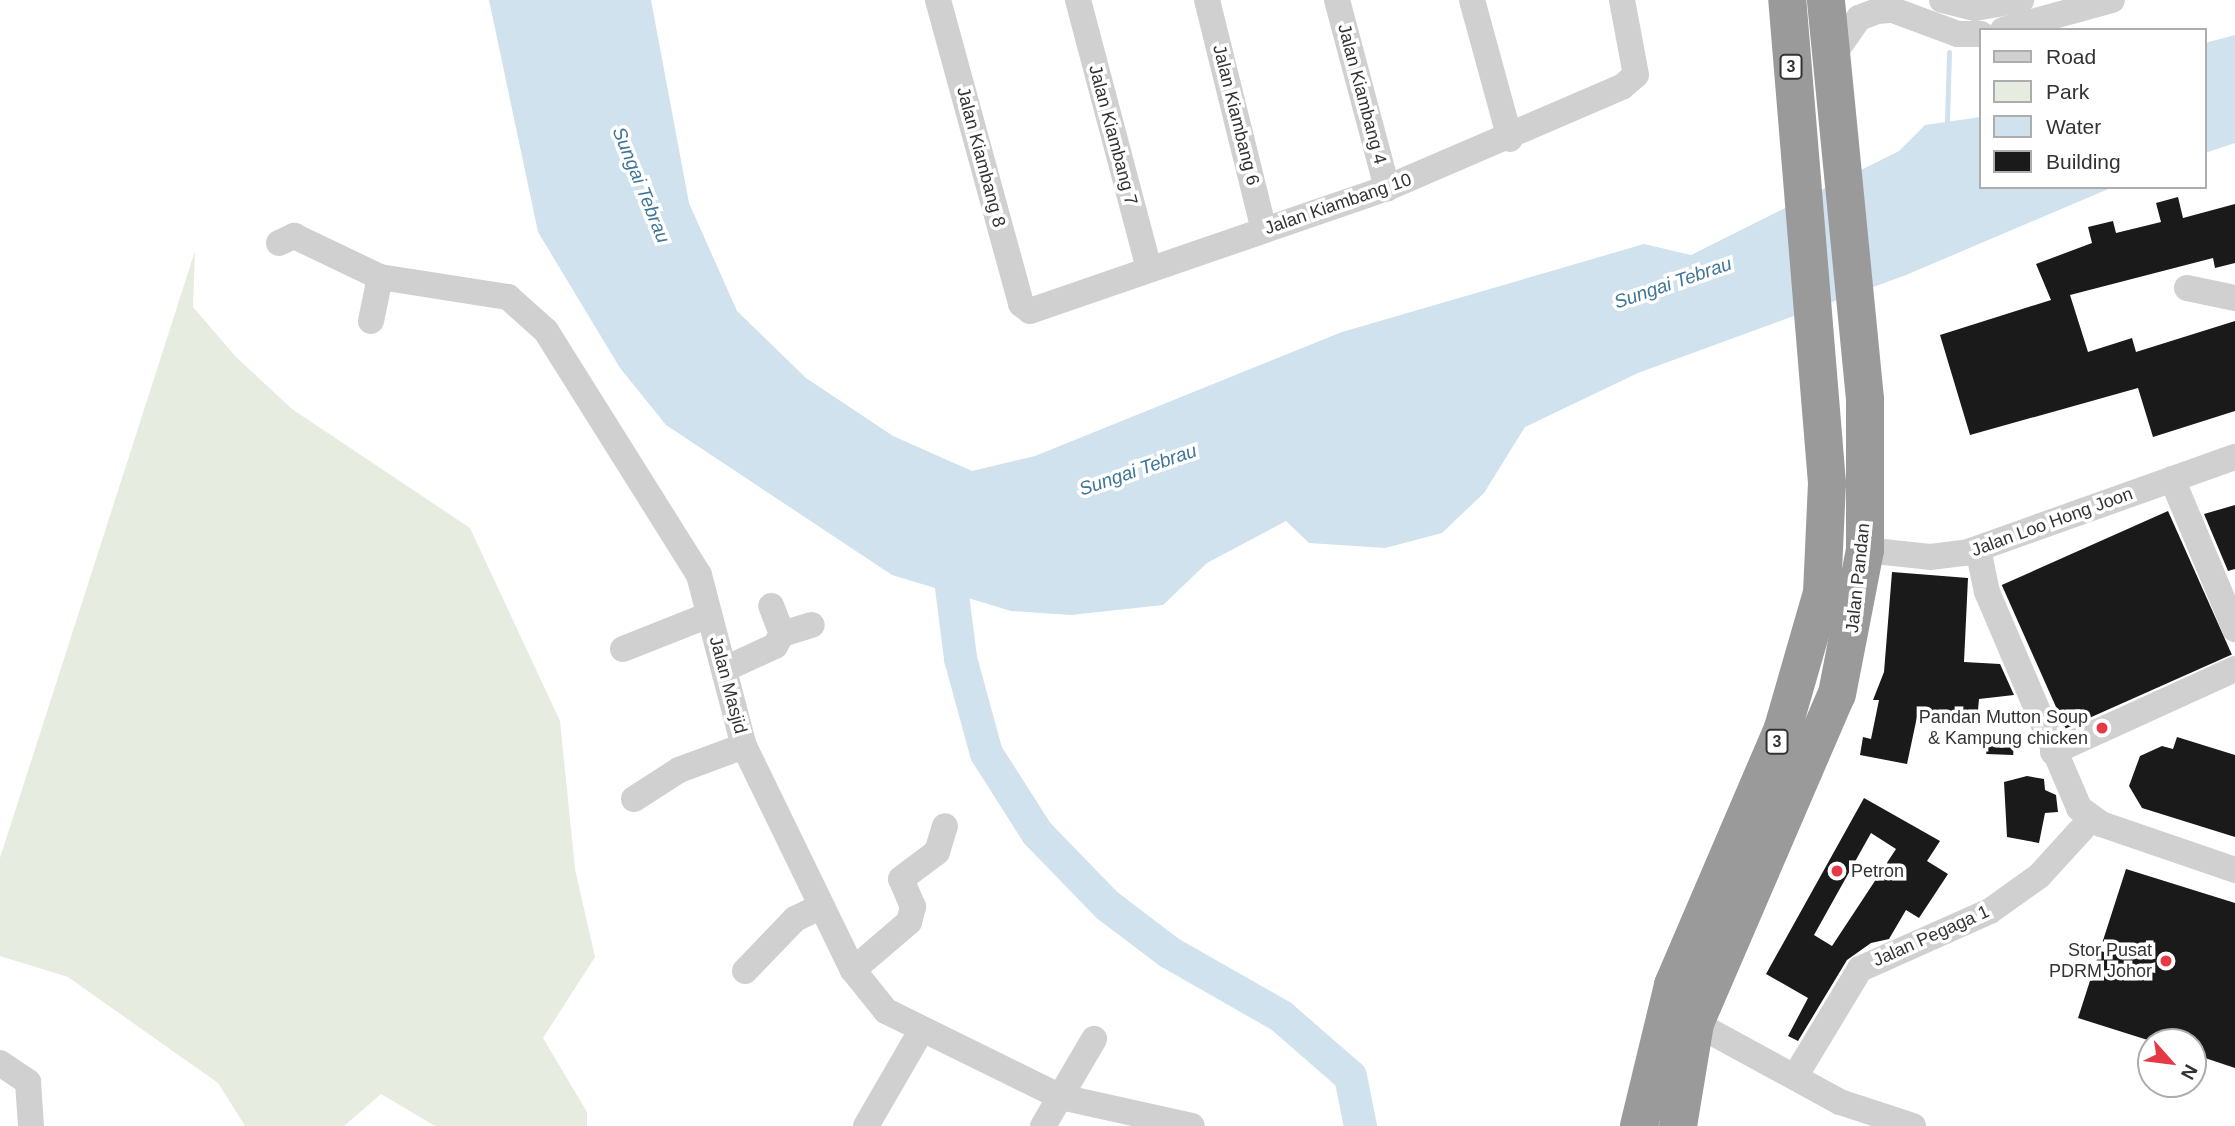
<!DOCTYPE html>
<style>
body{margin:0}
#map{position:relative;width:2235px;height:1126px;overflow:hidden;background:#fff;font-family:Helvetica,sans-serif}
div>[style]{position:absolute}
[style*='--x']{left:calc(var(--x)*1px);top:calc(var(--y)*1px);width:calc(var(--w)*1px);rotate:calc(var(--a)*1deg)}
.green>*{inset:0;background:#e6ecdf}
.water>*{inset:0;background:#cfe2ee}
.stream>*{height:5px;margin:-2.5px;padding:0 2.5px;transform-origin:2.5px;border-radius:2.5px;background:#cfe2ee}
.river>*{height:33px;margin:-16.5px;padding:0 16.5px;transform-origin:16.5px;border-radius:16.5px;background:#cfe2ee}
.building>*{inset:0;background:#1a1a1a;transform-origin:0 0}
.minor>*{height:26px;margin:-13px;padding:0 13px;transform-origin:13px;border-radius:13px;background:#d0d0d0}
.highway>*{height:38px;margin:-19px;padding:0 19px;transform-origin:19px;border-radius:19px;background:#9a9a9a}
.dots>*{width:19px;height:19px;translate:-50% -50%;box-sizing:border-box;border:4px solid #fff;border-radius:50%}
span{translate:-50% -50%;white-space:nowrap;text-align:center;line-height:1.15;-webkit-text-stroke:7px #fff;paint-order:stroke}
.shield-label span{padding:2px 5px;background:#fff;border:2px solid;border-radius:5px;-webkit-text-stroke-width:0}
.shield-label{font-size:16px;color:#333;font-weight:700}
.street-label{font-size:18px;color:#333}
.poi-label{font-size:18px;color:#333}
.right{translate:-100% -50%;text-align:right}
.left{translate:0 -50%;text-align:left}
.water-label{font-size:19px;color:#3f7597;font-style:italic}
.legend{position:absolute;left:1979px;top:28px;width:228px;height:161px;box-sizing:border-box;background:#fff;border:2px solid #adadad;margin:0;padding:9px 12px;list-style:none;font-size:21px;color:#333}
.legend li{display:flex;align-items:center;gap:14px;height:35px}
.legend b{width:35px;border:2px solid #adadad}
.north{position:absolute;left:2137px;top:1028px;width:70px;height:70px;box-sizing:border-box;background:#fff;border:2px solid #adadad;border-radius:50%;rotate:118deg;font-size:19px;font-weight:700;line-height:28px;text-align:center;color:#333}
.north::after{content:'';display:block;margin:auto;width:24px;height:32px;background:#e63946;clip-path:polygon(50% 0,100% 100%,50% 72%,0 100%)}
</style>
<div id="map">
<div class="green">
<i style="clip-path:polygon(195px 251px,193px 307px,236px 357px,292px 409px,470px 528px,560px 721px,575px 869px,595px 957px,543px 1038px,587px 1112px,587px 1126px,435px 1126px,381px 1094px,344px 1126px,245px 1126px,218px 1083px,68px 977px,0 956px,0 858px)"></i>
</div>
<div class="water">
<i style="clip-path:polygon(489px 0,651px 0,689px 203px,737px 311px,806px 378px,893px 436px,972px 471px,1035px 456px,1342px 332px,1644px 244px,1691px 255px,1899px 151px,1925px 125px,1981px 117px,1981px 187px,2113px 187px,1906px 275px,1638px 373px,1525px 427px,1484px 493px,1442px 533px,1385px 548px,1309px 543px,1286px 521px,1207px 563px,1163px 605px,1071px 615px,1011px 611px,892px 575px,666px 425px,620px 368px,538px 232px)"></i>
<i style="clip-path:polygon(2235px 35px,2235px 143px,2205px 153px,2205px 43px)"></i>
</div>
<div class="stream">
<i style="--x:1947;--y:121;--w:69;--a:-88.3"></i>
</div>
<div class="river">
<i style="--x:946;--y:548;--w:111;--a:82.7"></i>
<i style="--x:960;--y:658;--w:98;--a:74.7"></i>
<i style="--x:986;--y:753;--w:95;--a:57.5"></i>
<i style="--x:1037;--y:833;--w:100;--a:45.8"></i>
<i style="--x:1107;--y:905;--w:78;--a:37.2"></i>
<i style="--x:1169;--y:952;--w:129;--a:29.7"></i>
<i style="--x:1281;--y:1016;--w:91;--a:41"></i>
<i style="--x:1350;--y:1076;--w:51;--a:78.7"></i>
</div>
<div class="building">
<i style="clip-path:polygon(2178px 197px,2183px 218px,2235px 204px,2235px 263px,2215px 268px,2213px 258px,2070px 295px,2088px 352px,2132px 338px,2136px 352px,2235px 321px,2235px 411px,2153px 437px,2138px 388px,1970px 435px,1940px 335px,2051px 300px,2036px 264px,2092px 243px,2088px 227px,2113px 221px,2116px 233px,2161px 222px,2156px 203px)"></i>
<i style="clip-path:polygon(2235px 505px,2235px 569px,2228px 571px,2204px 514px)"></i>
<i style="left:2168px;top:511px;width:157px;height:182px;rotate:66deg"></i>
<i style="clip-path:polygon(1892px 572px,1968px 578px,1964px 662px,2000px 664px,2014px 695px,1979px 699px,1977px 721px,1917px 717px,1907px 764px,1860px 755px,1863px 737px,1871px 739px,1879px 700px,1873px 700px,1884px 672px)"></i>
<i style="left:1987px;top:732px;width:27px;height:22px;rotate:2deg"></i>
<i style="clip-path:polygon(2177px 737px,2235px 755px,2235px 837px,2142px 808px,2129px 786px,2140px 756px,2162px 746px,2173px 749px)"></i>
<i style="clip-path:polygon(2027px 776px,2044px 779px,2045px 790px,2056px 795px,2058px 812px,2045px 813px,2039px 843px,2007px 837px,2004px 782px)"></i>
<i style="clip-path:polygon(evenodd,1864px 798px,1940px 841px,1927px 861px,1948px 874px,1919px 918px,1906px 910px,1889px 939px,1871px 943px,1847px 960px,1798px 1041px,1788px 1036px,1808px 998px,1766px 974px,1864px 798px,1871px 833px,1896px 849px,1832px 946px,1814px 935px,1871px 833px)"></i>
<i style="clip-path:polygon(2126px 869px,2235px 903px,2235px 1068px,2193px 1054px,2193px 1042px,2154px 1042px,2078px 1018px)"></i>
</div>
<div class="minor">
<i style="--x:938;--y:0;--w:315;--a:74.7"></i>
<i style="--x:1021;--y:304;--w:11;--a:38"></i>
<i style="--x:1030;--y:311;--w:378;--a:-19"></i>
<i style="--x:1387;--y:188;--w:256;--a:-23.3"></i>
<i style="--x:1622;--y:87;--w:18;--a:-41"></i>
<i style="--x:1636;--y:75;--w:76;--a:-100.6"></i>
<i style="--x:1078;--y:0;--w:278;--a:75.2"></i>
<i style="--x:1207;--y:0;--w:237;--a:76.1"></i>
<i style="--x:1337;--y:0;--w:195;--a:75.1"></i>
<i style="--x:1472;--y:0;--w:144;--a:74.7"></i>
<i style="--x:1942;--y:0;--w:34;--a:14"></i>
<i style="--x:1975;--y:8;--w:47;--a:-9.9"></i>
<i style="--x:2003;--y:30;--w:113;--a:-15.4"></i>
<i style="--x:1831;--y:58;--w:49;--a:-55"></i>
<i style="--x:1859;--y:18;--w:19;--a:-21"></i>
<i style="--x:1877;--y:11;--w:16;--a:-4"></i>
<i style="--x:1893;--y:10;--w:69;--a:20.3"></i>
<i style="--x:1958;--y:34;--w:23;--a:0"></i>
<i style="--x:279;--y:243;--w:17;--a:-25"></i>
<i style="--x:294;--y:236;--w:95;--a:25.5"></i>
<i style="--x:380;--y:277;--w:130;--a:8.9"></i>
<i style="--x:508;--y:297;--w:51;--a:41.8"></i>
<i style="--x:546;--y:331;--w:288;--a:57.9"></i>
<i style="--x:699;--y:575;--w:177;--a:75.3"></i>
<i style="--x:744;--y:746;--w:249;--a:64.1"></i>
<i style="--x:853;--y:970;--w:53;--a:51.2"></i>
<i style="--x:886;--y:1011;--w:195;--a:26.2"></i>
<i style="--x:1061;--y:1097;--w:134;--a:12.5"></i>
<i style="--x:2187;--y:288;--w:49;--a:11.8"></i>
<i style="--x:371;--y:321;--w:45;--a:-78.4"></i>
<i style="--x:2172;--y:479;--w:163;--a:67.2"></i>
<i style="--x:1978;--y:549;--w:44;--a:78.2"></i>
<i style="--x:1987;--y:592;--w:235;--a:66.9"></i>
<i style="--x:2079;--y:808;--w:27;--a:36"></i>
<i style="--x:2101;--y:824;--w:142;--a:18.9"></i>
<i style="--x:1865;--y:550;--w:65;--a:6.1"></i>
<i style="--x:1930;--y:557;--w:35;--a:-7"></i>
<i style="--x:1965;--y:553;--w:287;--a:-19.6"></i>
<i style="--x:782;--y:634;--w:31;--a:-17"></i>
<i style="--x:623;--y:649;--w:92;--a:-21.6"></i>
<i style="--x:725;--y:669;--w:55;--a:-24.7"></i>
<i style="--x:775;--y:646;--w:14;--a:-60"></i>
<i style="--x:782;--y:634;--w:30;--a:-111"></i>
<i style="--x:2053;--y:752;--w:200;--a:-24.5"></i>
<i style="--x:634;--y:799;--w:54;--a:-32.8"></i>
<i style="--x:679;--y:770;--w:69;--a:-20.3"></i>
<i style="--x:853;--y:970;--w:74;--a:-40.6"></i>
<i style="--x:909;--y:922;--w:16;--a:-75"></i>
<i style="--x:913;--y:907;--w:30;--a:-113"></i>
<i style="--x:901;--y:879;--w:45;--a:-36.9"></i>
<i style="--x:937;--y:852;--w:27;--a:-73"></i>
<i style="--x:745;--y:971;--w:72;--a:-46.1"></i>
<i style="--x:795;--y:919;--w:28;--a:-26"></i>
<i style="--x:1695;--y:1023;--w:165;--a:28.6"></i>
<i style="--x:1840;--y:1102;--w:77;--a:18.2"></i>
<i style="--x:0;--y:1063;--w:34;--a:34"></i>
<i style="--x:28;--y:1082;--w:44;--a:86.1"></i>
<i style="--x:1796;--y:1075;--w:124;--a:-58.9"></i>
<i style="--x:1860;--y:969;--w:142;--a:-24"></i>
<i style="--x:1990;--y:911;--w:60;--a:-35.5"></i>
<i style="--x:2039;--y:876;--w:77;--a:-47.6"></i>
<i style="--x:866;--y:1126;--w:108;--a:-59.9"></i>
<i style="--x:1043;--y:1126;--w:101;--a:-59.6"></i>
</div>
<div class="highway">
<i style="--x:1639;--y:1126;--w:145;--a:-76.4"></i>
<i style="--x:1673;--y:985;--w:280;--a:-66.8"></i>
<i style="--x:1783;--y:728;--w:141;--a:-73.9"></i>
<i style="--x:1822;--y:593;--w:110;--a:-87.4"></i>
<i style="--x:1827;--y:483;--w:485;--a:-94.7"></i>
<i style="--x:1678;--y:1126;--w:104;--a:-80.6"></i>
<i style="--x:1695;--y:1023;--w:358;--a:-66.7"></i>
<i style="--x:1837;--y:694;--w:147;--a:-79"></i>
<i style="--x:1865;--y:550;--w:151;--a:-90"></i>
<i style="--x:1865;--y:399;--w:401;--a:-95.6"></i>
</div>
<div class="dots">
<i style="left:2102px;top:728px;background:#e63946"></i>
<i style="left:1837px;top:871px;background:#e63946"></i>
<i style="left:2166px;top:961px;background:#e63946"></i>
</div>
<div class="shield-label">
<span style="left:1791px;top:67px">3</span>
<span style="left:1777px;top:742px">3</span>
</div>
<div class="street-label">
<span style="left:1362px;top:94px;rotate:75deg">Jalan Kiambang 4</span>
<span style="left:1236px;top:115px;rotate:76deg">Jalan Kiambang 6</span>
<span style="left:1113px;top:135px;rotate:75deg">Jalan Kiambang 7</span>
<span style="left:981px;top:157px;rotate:75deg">Jalan Kiambang 8</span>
<span style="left:1338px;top:204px;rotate:-19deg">Jalan Kiambang 10</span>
<span style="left:2052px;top:522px;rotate:-20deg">Jalan Loo Hong Joon</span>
<span style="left:1858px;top:578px;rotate:-84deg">Jalan Pandan</span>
<span style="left:728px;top:685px;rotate:75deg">Jalan Masjid</span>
<span style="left:1931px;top:936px;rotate:-24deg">Jalan Pegaga 1</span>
</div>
<div class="poi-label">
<span class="right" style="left:2088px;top:728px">Pandan Mutton Soup<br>&amp; Kampung chicken</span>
<span class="left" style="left:1851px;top:871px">Petron</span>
<span class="right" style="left:2152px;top:961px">Stor Pusat<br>PDRM Johor</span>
</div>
<div class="water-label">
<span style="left:641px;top:185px;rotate:68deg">Sungai Tebrau</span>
<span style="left:1673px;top:283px;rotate:-19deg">Sungai Tebrau</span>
<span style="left:1138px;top:470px;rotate:-19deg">Sungai Tebrau</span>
</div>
<ul class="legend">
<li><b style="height:9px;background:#d0d0d0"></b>Road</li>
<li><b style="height:19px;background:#e6ecdf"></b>Park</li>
<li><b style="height:19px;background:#cfe2ee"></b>Water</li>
<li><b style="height:19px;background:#1a1a1a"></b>Building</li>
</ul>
<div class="north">N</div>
</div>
